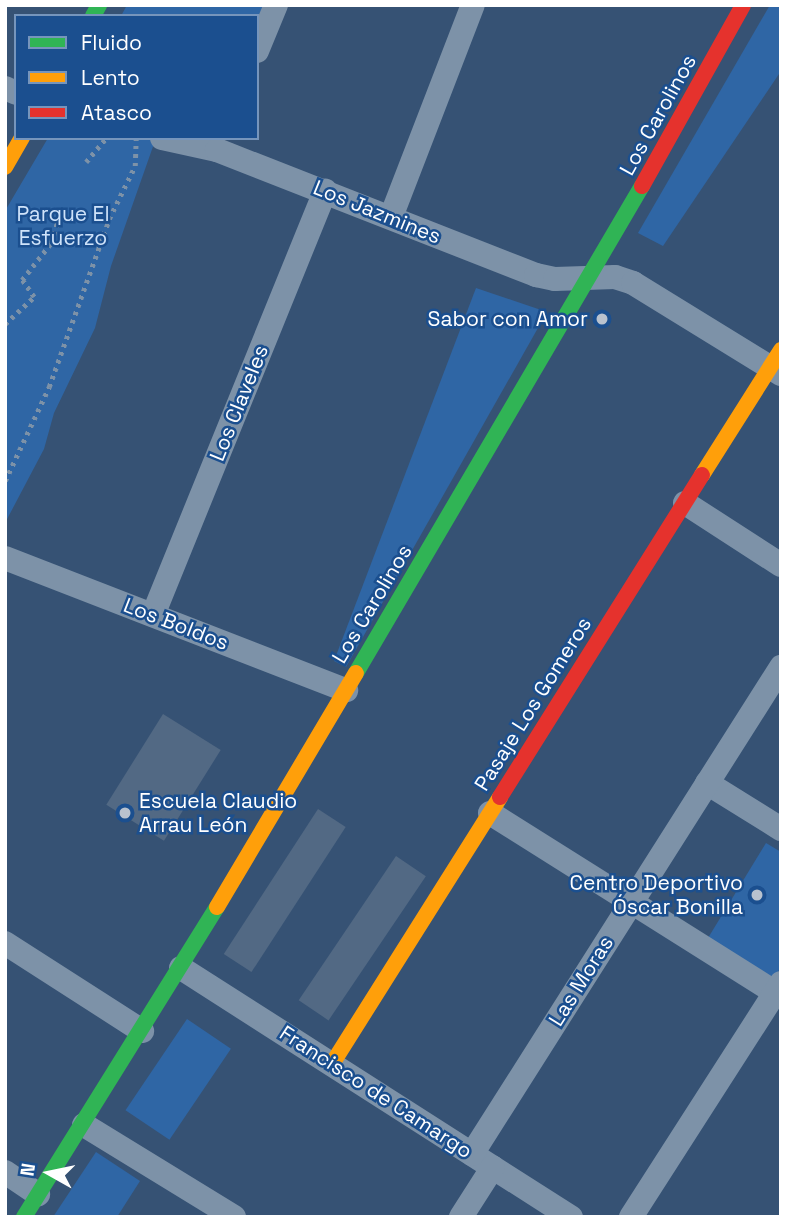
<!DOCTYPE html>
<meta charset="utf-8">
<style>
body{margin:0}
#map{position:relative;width:786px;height:1222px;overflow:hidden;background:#365274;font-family:"Space Grotesk",sans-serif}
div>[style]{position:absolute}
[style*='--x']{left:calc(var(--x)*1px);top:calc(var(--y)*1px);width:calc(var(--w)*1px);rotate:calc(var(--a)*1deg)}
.green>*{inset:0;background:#2f66a5;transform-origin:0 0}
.building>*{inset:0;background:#526984;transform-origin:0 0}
.path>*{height:4.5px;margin-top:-2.25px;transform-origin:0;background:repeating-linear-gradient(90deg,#7d92a8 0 3.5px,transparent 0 8.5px)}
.street>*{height:24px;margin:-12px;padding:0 12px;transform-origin:12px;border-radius:12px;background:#7d92a8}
.fast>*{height:16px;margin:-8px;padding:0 8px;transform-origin:8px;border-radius:8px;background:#30b455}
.slow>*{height:16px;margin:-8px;padding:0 8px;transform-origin:8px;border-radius:8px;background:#ff9f0a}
.jam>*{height:16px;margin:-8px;padding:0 8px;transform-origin:8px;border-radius:8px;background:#e5322d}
.dots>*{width:19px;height:19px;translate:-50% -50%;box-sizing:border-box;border:4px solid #1b4f8f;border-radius:50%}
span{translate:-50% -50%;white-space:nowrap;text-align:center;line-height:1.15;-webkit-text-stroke:5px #1b4f8f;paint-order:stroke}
.street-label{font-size:21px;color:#fff}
.park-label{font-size:21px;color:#cfe3fa}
.poi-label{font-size:21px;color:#fff}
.right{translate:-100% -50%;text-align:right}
.left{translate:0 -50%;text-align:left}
.frame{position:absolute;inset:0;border:7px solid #fff;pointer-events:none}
.legend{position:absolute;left:14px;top:14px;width:245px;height:126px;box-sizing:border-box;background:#1b4f8f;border:2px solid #7695bc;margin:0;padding:9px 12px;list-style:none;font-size:21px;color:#fff}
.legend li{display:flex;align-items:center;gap:14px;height:35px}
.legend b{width:35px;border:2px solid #7695bc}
.north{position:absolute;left:14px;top:1138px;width:70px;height:70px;-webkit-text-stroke:5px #1b4f8f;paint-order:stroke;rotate:279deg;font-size:19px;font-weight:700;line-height:28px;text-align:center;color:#fff}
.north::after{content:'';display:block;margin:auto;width:24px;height:32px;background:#fff;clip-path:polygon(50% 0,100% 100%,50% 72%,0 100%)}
</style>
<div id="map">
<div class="green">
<i style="clip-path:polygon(127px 5px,266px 5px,257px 25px,257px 16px,121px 16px)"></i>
<i style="clip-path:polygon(770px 5px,781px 5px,781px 71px,663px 246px,638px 233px)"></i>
<i style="clip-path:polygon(48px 138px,156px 138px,111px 266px,95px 328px,54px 413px,44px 449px,5px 523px,5px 211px)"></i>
<i style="clip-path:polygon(476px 288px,547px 312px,346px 667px,334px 661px)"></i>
<i style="clip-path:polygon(766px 843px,781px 852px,781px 967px,774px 978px,708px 938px)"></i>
<i style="left:187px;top:1019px;width:53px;height:110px;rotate:34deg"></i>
<i style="clip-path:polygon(96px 1152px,140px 1181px,117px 1217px,53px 1217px)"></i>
</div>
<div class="building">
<i style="left:163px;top:714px;width:68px;height:107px;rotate:32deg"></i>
<i style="left:318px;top:809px;width:33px;height:173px;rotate:33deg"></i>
<i style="left:396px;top:856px;width:36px;height:174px;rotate:34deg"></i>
</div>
<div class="path">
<i style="--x:86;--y:162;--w:31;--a:-50"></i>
<i style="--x:5;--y:324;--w:40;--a:-43"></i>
<i style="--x:34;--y:297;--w:21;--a:-125"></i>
<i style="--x:22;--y:280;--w:47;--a:-51.9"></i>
<i style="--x:51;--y:243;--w:27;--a:-73"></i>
<i style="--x:5;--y:481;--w:104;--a:-64.9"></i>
<i style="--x:49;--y:387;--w:178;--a:-70.3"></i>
<i style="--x:109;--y:219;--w:59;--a:-63.9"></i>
<i style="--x:135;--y:166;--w:28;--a:-88"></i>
</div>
<div class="street">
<i style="--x:257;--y:51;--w:50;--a:-67.6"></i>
<i style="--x:5;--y:88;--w:12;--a:24"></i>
<i style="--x:162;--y:138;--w:56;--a:12.3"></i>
<i style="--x:217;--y:150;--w:343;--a:21.4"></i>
<i style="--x:536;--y:275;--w:19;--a:12"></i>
<i style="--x:555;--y:279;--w:60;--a:-1.9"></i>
<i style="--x:615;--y:277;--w:19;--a:18"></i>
<i style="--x:633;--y:283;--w:174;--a:31.6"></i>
<i style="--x:391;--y:217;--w:227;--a:-68.9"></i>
<i style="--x:685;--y:503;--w:114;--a:32.9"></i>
<i style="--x:5;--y:558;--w:366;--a:21.2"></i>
<i style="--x:153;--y:615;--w:458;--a:-67.9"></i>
<i style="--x:707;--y:783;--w:87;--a:31.9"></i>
<i style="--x:490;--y:813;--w:344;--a:32.2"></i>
<i style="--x:5;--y:943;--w:163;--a:32.7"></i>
<i style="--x:181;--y:968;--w:463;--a:32.6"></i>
<i style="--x:84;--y:1125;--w:176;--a:31.5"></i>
<i style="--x:472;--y:1154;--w:577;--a:-57.6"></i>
<i style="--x:5;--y:1172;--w:40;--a:34"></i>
<i style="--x:461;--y:1217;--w:59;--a:-57.4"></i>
<i style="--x:631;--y:1217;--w:278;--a:-57.3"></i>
</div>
<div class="fast">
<i style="--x:93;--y:16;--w:13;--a:-61"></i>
<i style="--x:356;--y:673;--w:565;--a:-59.58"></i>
<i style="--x:24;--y:1217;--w:365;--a:-58.1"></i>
</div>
<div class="slow">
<i style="--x:5;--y:167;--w:34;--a:-60"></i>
<i style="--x:702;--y:475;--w:148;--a:-57.7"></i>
<i style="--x:217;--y:907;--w:272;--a:-59.3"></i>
<i style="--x:332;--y:1064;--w:315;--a:-57.8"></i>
</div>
<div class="jam">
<i style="--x:642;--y:186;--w:207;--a:-60.8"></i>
<i style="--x:500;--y:797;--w:380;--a:-57.9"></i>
</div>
<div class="dots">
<i style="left:602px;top:319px;background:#b9c2ce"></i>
<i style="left:125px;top:813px;background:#b9c2ce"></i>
<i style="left:757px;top:895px;background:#b9c2ce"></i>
</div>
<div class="street-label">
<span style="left:658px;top:115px;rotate:-61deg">Los Carolinos</span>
<span style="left:377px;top:212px;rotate:22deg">Los Jazmines</span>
<span style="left:239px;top:403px;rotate:-68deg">Los Claveles</span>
<span style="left:372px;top:604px;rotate:-59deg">Los Carolinos</span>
<span style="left:176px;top:624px;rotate:21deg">Los Boldos</span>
<span style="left:533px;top:704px;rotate:-58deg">Pasaje Los Gomeros</span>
<span style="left:581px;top:981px;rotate:-58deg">Las Moras</span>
<span style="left:376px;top:1092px;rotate:33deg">Francisco de Camargo</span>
</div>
<div class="park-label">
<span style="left:63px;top:226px">Parque El<br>Esfuerzo</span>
</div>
<div class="poi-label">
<span class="right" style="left:588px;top:319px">Sabor con Amor</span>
<span class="left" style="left:139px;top:813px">Escuela Claudio<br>Arrau León</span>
<span class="right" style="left:743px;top:895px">Centro Deportivo<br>Óscar Bonilla</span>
</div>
<div class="frame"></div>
<ul class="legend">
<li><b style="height:9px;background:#30b455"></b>Fluido</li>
<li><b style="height:9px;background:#ff9f0a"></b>Lento</li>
<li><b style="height:9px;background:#e5322d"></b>Atasco</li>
</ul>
<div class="north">N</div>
</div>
